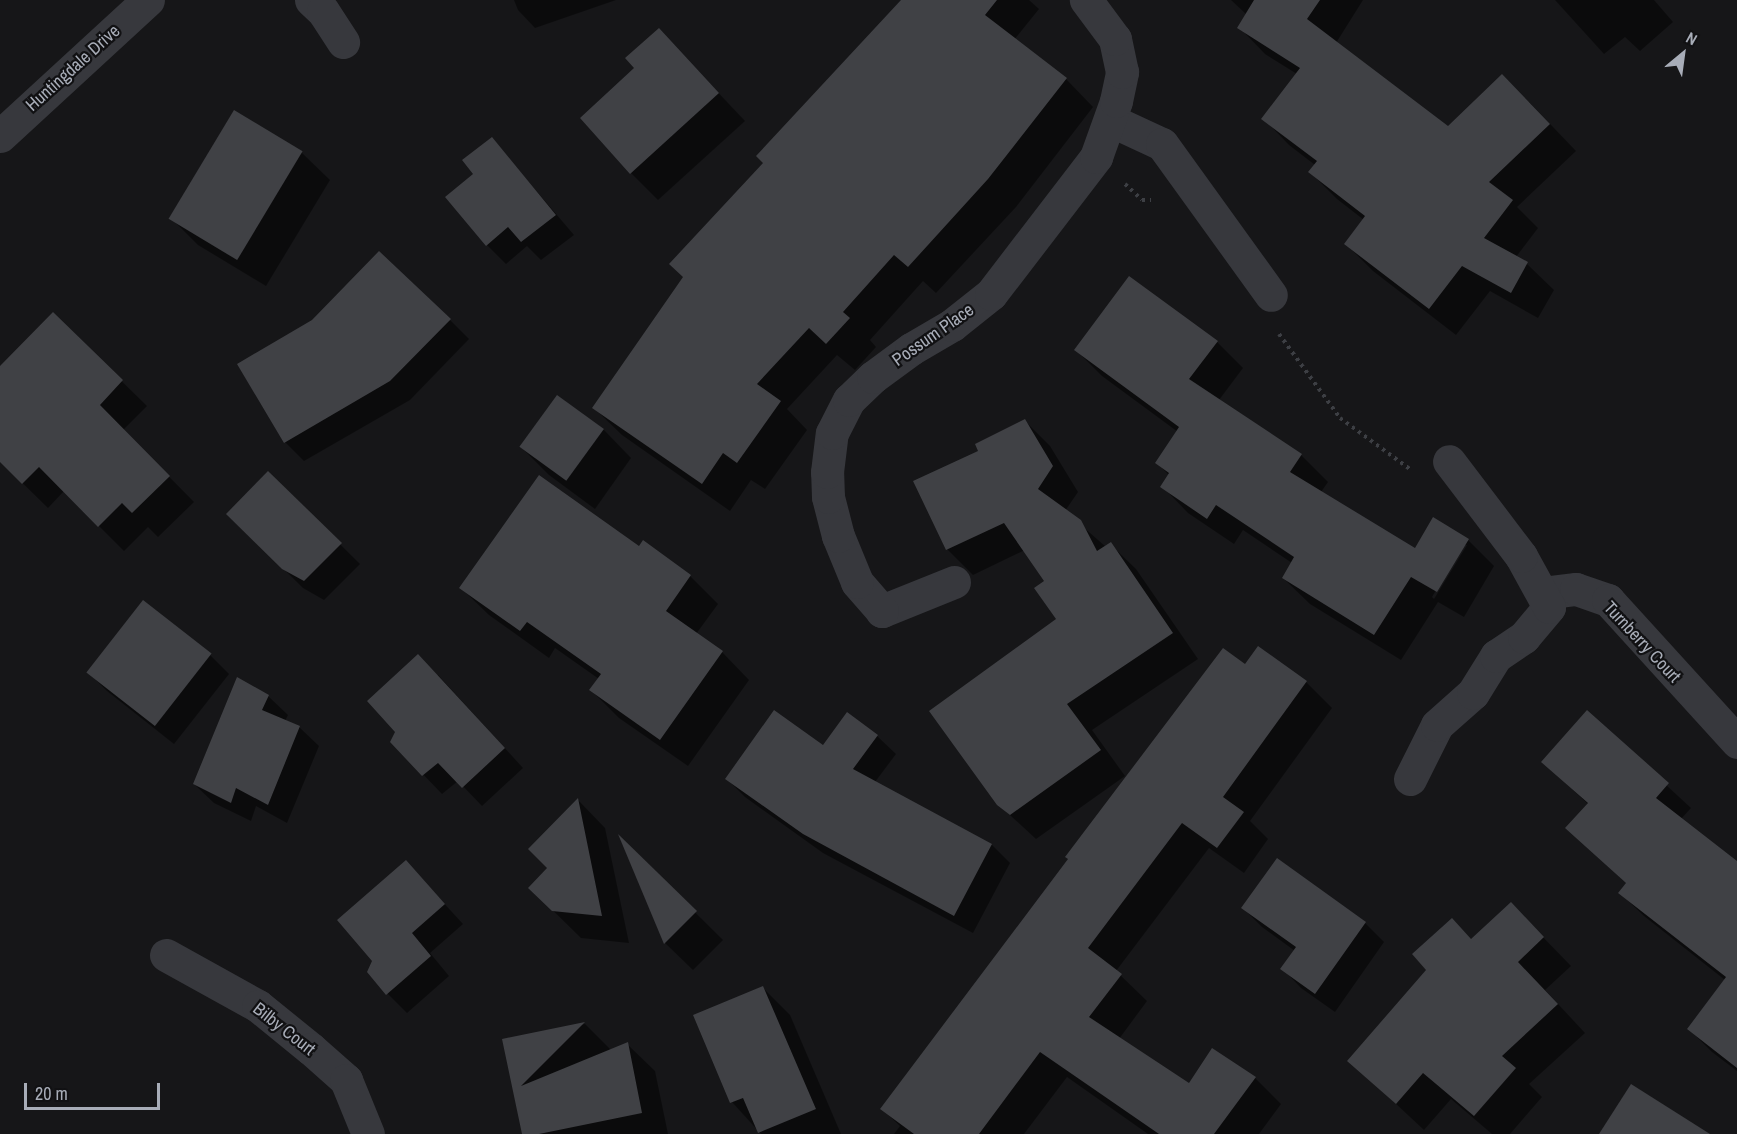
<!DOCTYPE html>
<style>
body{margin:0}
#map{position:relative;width:1737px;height:1134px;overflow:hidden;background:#161618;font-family:"Archivo Narrow",sans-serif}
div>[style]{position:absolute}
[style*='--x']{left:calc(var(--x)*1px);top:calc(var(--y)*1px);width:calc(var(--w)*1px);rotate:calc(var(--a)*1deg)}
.shadow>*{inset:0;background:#0007}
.building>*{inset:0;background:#404145;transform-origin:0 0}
.path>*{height:4px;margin-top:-2px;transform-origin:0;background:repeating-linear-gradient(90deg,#3d3f44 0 3px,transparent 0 7.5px)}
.minor>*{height:33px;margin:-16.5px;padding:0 16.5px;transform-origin:16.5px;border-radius:16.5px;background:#37383d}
span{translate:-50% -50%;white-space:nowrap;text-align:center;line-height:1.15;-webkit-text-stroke:4.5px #111113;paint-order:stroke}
.street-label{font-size:18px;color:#a8adb8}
.north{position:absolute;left:1653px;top:24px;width:60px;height:60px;-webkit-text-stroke:4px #111113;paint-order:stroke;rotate:29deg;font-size:16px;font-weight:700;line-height:24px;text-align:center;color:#a8adb8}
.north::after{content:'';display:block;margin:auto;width:21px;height:27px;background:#a8adb8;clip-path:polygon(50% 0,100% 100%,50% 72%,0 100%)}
.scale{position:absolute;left:24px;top:1083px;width:136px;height:27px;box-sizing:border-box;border:3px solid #a8adb8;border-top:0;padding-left:8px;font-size:18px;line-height:21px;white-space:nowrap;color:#a8adb8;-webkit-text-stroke:4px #111113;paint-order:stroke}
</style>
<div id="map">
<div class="shadow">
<i style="clip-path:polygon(514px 0,616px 0,535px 28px,518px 10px)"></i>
<i style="clip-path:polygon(903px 0,1029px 0,1039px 9px,1014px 40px,1066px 79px,1093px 107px,1016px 207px,936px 293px,923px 281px,870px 340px,876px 347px,855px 370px,837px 355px,787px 409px,807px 430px,765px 489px,751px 480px,730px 511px,622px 435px,594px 408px,765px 163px)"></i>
<i style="clip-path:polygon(1231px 0,1363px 0,1336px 43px,1448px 128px,1529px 102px,1576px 151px,1517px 207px,1538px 228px,1516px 257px,1527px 264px,1554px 290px,1538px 318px,1490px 291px,1456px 335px,1373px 271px,1346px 244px,1364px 220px,1337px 199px,1310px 172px,1315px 165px,1289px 145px,1263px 118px,1297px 74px,1265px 54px,1239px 27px,1247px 15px)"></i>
<i style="clip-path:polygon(1555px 0,1654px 0,1673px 22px,1640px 51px,1625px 37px,1604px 54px)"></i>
<i style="clip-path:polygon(659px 30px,745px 121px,658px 200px,631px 173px,637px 69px)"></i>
<i style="clip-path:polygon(492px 139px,574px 235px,541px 260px,527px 246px,506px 264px,487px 245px,475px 174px)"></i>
<i style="clip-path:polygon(302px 153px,330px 180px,266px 286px,198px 245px,170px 217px)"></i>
<i style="clip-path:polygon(53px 314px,147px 406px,123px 430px,194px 502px,158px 537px,148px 527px,124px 551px,64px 491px,48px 508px,0 461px,0 368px)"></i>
<i style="clip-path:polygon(450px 320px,469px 339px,410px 400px,304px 461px,285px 442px)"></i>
<i style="clip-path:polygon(evenodd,1217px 342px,1243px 368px,1219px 400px,1301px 455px,1328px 482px,1321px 492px,1415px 550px,1468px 540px,1494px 566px,1464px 617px,1438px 602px,1401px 660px,1310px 604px,1283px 578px,1292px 563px,1243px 530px,1234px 544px,1188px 513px,1162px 486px,1169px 475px,1157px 463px,1178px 432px,1102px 376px,1076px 350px,1217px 342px,1463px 545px,1467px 545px,1434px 599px,1432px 597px,1463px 545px)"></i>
<i style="clip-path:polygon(557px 397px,604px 430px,631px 458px,595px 509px,549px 475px,521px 447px)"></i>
<i style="clip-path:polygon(1025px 421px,1050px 446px,1078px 492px,1065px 511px,1106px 547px,1110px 544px,1136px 569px,1198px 659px,1092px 730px,1125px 776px,1036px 839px,998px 804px,1058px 620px,1046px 581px,1025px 550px,973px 575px,947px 549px,915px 482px,980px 452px)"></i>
<i style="clip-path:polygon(268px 473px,360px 564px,324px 600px,303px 588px,228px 514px)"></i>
<i style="clip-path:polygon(643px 542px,690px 576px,718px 604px,696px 634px,722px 652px,749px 680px,688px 766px,619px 718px,591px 690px,599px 679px,555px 648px,549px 658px,489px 615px,461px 588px,639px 548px)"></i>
<i style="clip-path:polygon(143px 602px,210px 655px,229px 674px,174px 744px,107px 691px,88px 672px)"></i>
<i style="clip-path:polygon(1245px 666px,1306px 682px,1332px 708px,1250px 821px,1268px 839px,1244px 873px,1209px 848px,1116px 971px,1147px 1001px,1119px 1039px,1190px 1085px,1255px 1078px,1281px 1104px,1259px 1134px,1148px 1134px,1067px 1077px,1024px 1134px,894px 1134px,900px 1126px,882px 1109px)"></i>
<i style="clip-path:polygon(438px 675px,523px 768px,482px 806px,458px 781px,442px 794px,392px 742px)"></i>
<i style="clip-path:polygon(268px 696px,288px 715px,285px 721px,299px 727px,319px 746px,287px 823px,256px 806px,251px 821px,214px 803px,194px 784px)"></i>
<i style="clip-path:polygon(1587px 712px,1691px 808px,1681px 819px,1737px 863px,1737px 1071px,1712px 1052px,1689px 1029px,1725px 980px,1644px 916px,1620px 893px,1627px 884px,1567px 828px,1588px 804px,1543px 762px)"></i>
<i style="clip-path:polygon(877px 736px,896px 754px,875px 782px,992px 845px,1010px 863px,973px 933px,823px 853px,745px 797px,727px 779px,823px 747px)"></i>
<i style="clip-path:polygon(578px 800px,605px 828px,629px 943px,581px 938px,530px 888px,549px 868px)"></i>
<i style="clip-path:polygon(623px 841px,723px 940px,693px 970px,665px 943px)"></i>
<i style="clip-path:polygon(1277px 860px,1365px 923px,1384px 942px,1335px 1012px,1301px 988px,1282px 968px,1295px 951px,1262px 927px,1243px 908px)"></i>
<i style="clip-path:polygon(406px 862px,463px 924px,430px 953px,449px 976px,407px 1013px,388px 994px)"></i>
<i style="clip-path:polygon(1538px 932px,1571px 966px,1545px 990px,1585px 1033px,1529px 1084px,1542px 1097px,1510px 1134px,1492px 1134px,1451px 1099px,1424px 1130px,1350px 1061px,1472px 940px)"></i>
<i style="clip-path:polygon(763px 988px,790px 1015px,841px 1134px,761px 1134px,732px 1102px,695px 1015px)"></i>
<i style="clip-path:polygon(585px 1024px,611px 1050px,627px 1044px,655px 1071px,668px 1134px,523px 1134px,504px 1040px)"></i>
</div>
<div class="building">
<i style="clip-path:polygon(901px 0,997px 0,985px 15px,1067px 78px,988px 179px,908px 267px,894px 255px,843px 312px,850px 318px,826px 344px,809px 328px,757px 384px,781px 401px,737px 463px,723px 453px,702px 484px,592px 408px,683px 277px,669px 264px,763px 163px,756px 156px)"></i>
<i style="clip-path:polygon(1254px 0,1320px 0,1307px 19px,1448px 126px,1502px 74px,1550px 124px,1489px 182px,1513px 200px,1484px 238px,1528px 262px,1511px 293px,1462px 266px,1429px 309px,1344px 244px,1365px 216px,1308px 172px,1317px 161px,1261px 119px,1300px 68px,1237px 28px)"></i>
<i style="clip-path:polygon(659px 28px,719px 93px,630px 174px,580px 118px,634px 68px,625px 58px)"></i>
<i style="left:234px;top:110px;width:80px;height:127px;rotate:31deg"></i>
<i style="clip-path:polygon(492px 137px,556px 215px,521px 242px,508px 227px,486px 246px,445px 197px,473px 174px,462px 160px)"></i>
<i style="clip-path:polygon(379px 251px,451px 319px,390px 381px,284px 443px,237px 364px,312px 320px)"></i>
<i style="clip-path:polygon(1129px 276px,1218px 341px,1189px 379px,1302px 454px,1290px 472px,1415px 548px,1433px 517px,1469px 539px,1437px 592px,1411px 577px,1374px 635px,1282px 578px,1294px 557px,1216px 505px,1207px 519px,1160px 487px,1169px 473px,1155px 463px,1179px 427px,1074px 350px)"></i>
<i style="clip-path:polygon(53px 312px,123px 380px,100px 405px,170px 476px,132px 513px,122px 503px,98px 527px,39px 467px,22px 484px,0 462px,0 366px)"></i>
<i style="left:557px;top:395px;width:58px;height:64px;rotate:36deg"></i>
<i style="clip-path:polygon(1025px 419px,1053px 466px,1038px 489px,1081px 520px,1097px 551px,1111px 542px,1173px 633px,1067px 704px,1101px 750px,1010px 815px,997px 805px,929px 711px,1056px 619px,1034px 588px,1044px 581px,1004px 523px,946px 550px,913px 481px,978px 451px,975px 444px)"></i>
<i style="clip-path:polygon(268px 471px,342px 543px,304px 581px,282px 569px,226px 514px)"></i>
<i style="clip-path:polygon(539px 475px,639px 546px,643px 540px,691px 575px,666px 611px,723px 651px,660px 740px,589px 690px,601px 674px,527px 622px,520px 631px,459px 588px)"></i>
<i style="left:143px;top:600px;width:87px;height:92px;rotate:38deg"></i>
<i style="clip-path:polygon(1258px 646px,1307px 681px,1223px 797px,1244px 812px,1217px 848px,1182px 823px,1088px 948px,1122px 974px,1089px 1017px,1189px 1083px,1212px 1048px,1256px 1077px,1214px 1134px,1159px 1134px,1040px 1052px,979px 1134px,914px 1134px,880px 1109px,1068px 859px,1065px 857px,1223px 648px,1245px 664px)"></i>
<i style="clip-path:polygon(418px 654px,505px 748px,462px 788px,438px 763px,422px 776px,390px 742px,395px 732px,367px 701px)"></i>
<i style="clip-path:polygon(237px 677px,269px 695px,262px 710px,300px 726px,268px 805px,236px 788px,231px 803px,193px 784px)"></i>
<i style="clip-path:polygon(774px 710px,823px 745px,847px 712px,878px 735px,853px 769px,992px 844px,954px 916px,803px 834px,725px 779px)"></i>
<i style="clip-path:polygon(1587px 710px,1669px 783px,1656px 798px,1737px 861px,1737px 1068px,1687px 1029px,1726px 977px,1618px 893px,1626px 883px,1565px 828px,1588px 803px,1541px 762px)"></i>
<i style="clip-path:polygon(578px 798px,602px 916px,552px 911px,528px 888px,547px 868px,528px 849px)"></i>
<i style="clip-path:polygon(618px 834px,697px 911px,664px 944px)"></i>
<i style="clip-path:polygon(1277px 858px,1366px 922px,1315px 994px,1280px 969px,1296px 947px,1241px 908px)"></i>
<i style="clip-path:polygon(406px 860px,445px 904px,412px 933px,431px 956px,386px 995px,367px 972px,372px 961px,337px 920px)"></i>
<i style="clip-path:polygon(1511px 902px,1544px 937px,1518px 962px,1558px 1004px,1502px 1056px,1516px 1068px,1474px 1116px,1423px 1073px,1396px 1104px,1347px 1061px,1426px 970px,1412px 954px,1452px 918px,1471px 939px)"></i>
<i style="clip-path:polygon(763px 986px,816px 1109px,758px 1133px,743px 1098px,730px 1103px,693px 1015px)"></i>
<i style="clip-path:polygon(585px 1022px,521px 1086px,628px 1042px,642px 1113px,539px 1134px,522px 1134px,502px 1039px)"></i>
<i style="clip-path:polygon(1631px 1084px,1710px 1134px,1599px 1134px)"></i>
</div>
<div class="path">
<i style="--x:1125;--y:184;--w:23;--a:43"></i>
<i style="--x:1142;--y:200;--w:9;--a:0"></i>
<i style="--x:1279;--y:334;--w:104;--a:54"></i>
<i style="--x:1340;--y:418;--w:87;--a:36.1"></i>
</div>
<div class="minor">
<i style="--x:311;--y:0;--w:16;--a:43"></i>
<i style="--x:323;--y:11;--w:37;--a:57"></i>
<i style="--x:1110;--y:120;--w:57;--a:24.8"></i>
<i style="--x:1162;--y:144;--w:186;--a:54.2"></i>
<i style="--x:0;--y:136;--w:201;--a:-42.6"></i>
<i style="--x:954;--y:582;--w:78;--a:158.1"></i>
<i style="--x:882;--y:611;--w:38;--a:-131"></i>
<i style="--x:857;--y:582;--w:50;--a:-112.4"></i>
<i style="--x:838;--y:536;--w:40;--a:-104.4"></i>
<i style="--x:828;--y:497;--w:25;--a:-92"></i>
<i style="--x:827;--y:472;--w:39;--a:-83"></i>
<i style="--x:832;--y:433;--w:37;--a:-63"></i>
<i style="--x:849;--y:400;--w:33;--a:-44"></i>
<i style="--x:873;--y:377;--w:47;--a:-36.4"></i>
<i style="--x:911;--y:349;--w:48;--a:-30.3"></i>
<i style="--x:952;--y:325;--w:50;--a:-38.5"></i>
<i style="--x:991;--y:294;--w:173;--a:-52.5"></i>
<i style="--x:1096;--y:157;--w:59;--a:-70.3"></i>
<i style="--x:1116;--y:101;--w:30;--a:-78"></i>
<i style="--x:1122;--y:72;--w:34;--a:-102"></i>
<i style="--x:1115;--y:39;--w:49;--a:-126.6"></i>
<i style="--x:1543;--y:593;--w:33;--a:-7"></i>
<i style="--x:1576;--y:589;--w:34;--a:19"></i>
<i style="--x:1608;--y:600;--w:192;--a:47.7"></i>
<i style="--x:1410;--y:779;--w:60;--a:-63.4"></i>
<i style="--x:1437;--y:725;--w:48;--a:-41.6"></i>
<i style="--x:1473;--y:693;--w:44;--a:-58.1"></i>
<i style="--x:1496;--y:656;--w:34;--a:-34"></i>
<i style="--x:1524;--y:637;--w:39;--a:-50"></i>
<i style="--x:1549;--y:607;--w:58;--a:-118.8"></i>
<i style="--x:1521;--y:556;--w:119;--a:-127.2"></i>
<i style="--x:166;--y:955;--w:105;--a:29"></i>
<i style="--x:258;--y:1006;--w:68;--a:39.1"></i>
<i style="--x:311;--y:1049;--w:47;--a:41.5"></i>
<i style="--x:346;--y:1080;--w:58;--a:67.8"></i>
</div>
<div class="street-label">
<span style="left:73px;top:68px;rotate:-42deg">Huntingdale Drive</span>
<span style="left:933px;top:335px;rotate:-35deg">Possum Place</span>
<span style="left:1642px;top:642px;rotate:47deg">Turnberry Court</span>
<span style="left:284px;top:1029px;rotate:38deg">Bilby Court</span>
</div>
<div class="north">N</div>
<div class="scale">20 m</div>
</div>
